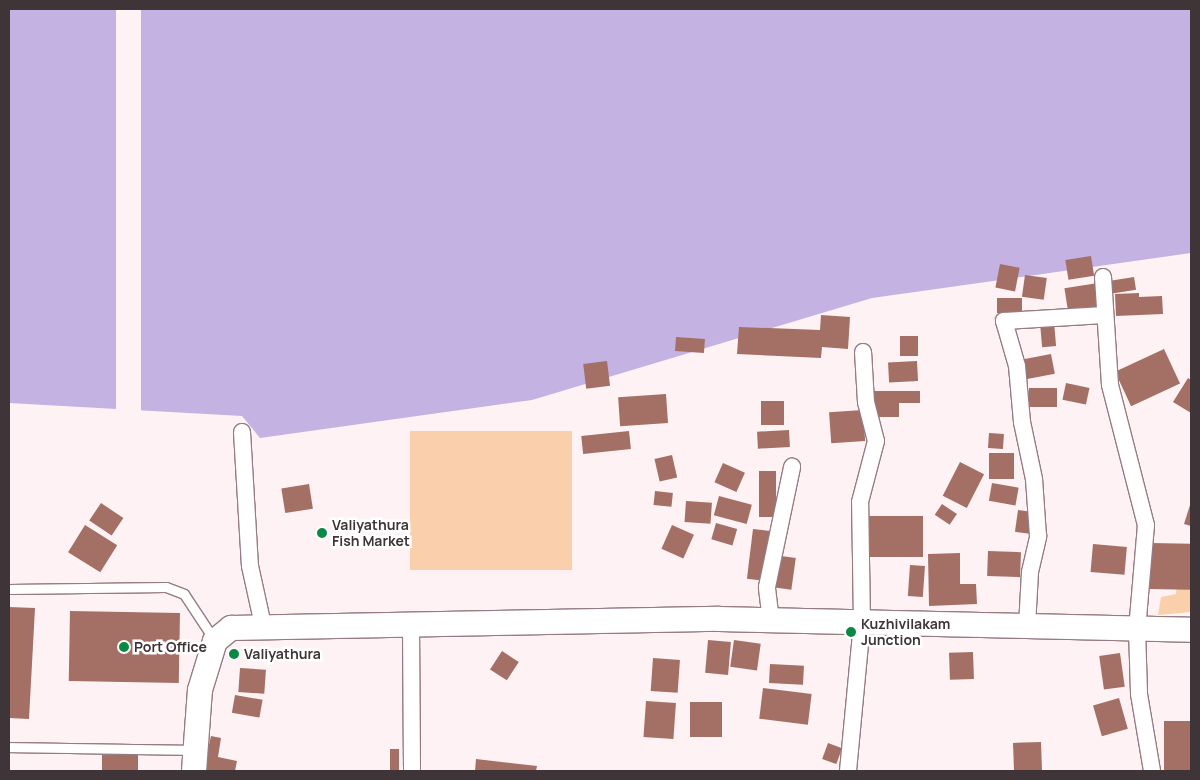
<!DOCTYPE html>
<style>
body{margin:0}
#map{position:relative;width:1200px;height:780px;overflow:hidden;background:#fef2f4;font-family:Manrope,sans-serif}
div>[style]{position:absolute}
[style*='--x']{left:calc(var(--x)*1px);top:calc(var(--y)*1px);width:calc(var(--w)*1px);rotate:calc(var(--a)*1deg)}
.green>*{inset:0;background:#facfab;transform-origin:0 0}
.water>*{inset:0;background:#c4b2e2}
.pier>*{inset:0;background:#fef2f4;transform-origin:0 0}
.building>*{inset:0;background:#a46f64;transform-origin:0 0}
.roads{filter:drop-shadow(1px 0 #967c82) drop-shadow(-1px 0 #967c82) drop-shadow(0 1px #967c82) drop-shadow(0 -1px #967c82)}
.lane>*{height:9px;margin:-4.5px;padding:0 4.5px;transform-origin:4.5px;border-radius:4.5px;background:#fff}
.street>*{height:16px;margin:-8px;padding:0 8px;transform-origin:8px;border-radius:8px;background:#fff}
.secondary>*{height:24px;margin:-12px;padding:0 12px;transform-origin:12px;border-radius:12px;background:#fff}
.dots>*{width:14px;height:14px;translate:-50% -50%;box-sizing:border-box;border:2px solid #fff;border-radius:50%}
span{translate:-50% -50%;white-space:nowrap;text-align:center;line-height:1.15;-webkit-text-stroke:5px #fff;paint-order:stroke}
.poi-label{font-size:14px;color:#3f3437;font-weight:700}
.left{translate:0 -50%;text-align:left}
.frame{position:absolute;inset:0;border:10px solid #3f3437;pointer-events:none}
</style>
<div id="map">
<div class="green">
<i style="left:410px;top:431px;width:162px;height:139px"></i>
<i style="clip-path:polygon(1178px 568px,1191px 569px,1191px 612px,1158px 615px,1161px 597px,1176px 594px)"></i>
</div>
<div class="water">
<i style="clip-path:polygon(9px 9px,1191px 9px,1191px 253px,872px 298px,532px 400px,260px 438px,242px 416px,9px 403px)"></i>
</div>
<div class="pier">
<i style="left:116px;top:9px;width:25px;height:402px"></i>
</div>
<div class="building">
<i style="left:1091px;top:256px;width:20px;height:26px;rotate:81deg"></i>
<i style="left:1000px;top:264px;width:20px;height:24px;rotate:11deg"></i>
<i style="left:1025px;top:275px;width:22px;height:22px;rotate:8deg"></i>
<i style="left:1134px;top:277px;width:13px;height:27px;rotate:81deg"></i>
<i style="left:1098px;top:283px;width:26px;height:34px;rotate:81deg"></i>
<i style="clip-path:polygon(1139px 293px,1139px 297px,1162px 296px,1163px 314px,1116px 316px,1115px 294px)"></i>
<i style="left:997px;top:298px;width:25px;height:15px"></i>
<i style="clip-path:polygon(821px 315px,850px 317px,848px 349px,822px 347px,821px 358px,737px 354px,739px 327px,820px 330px)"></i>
<i style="left:1054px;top:322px;width:24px;height:14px;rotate:85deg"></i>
<i style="left:900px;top:336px;width:18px;height:20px"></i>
<i style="left:676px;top:337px;width:29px;height:14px;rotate:4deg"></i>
<i style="left:1164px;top:349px;width:38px;height:54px;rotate:65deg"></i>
<i style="left:1051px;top:354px;width:20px;height:32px;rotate:79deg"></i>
<i style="left:607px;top:361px;width:25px;height:24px;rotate:83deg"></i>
<i style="left:917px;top:361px;width:20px;height:29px;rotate:87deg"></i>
<i style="clip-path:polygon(1188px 378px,1191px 380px,1191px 413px,1173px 402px)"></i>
<i style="left:1066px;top:383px;width:24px;height:17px;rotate:12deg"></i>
<i style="left:1029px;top:388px;width:28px;height:19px"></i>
<i style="clip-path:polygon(872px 391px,920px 391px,920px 403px,899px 403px,899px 417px,872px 417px)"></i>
<i style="left:666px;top:394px;width:29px;height:48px;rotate:86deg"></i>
<i style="left:761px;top:401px;width:23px;height:24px"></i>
<i style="left:863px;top:410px;width:31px;height:34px;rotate:86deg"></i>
<i style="left:789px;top:430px;width:17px;height:32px;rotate:87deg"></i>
<i style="left:629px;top:431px;width:18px;height:48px;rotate:84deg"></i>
<i style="left:989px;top:433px;width:15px;height:15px;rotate:4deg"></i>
<i style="left:989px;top:453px;width:25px;height:26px"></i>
<i style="left:672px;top:455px;width:23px;height:18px;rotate:77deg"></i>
<i style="left:960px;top:462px;width:27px;height:38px;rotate:27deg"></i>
<i style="left:723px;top:463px;width:24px;height:21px;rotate:24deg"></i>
<i style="left:759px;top:471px;width:17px;height:46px"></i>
<i style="left:992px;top:483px;width:27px;height:18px;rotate:10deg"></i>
<i style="left:309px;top:484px;width:25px;height:28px;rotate:81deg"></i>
<i style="left:655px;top:491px;width:18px;height:14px;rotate:6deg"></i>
<i style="left:719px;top:496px;width:34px;height:20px;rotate:15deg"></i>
<i style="left:686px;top:501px;width:26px;height:21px;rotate:4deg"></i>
<i style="clip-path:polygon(1191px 502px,1191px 526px,1184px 524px)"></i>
<i style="left:101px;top:503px;width:27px;height:21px;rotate:34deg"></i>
<i style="left:942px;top:504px;width:18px;height:13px;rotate:34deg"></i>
<i style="left:1018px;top:510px;width:15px;height:22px;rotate:8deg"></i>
<i style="left:923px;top:516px;width:41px;height:56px;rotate:90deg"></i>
<i style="left:716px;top:523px;width:22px;height:17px;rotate:16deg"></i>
<i style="left:85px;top:525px;width:38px;height:32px;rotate:32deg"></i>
<i style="left:672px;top:525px;width:24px;height:26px;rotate:24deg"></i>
<i style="left:753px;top:529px;width:17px;height:50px;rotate:7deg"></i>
<i style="left:1150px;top:543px;width:41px;height:46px;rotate:1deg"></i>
<i style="left:1093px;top:544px;width:34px;height:28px;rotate:5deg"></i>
<i style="left:988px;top:551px;width:33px;height:25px;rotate:2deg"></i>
<i style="clip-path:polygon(960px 553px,960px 584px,976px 584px,977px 604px,929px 606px,928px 554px)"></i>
<i style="left:774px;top:555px;width:22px;height:32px;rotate:8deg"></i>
<i style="left:910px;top:565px;width:15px;height:31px;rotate:4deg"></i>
<i style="clip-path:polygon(9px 607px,35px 608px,29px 719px,9px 718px)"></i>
<i style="left:70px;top:611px;width:110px;height:70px;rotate:1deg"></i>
<i style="left:708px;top:640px;width:23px;height:33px;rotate:5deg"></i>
<i style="left:734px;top:640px;width:27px;height:27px;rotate:8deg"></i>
<i style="left:502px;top:651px;width:20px;height:22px;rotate:33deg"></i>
<i style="left:973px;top:652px;width:27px;height:24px;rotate:88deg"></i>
<i style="left:1120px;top:653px;width:34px;height:21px;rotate:82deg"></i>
<i style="left:653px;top:658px;width:27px;height:33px;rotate:4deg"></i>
<i style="left:770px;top:664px;width:34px;height:19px;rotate:3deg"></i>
<i style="left:240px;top:668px;width:26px;height:24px;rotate:4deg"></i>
<i style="left:763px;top:688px;width:49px;height:31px;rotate:7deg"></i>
<i style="left:235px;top:695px;width:28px;height:18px;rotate:10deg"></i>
<i style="left:1119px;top:698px;width:32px;height:27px;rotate:74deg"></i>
<i style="left:646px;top:701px;width:30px;height:36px;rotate:4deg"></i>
<i style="left:690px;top:702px;width:32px;height:35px"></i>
<i style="left:1191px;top:721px;width:50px;height:27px;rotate:90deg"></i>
<i style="clip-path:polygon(211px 736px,221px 738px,218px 757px,237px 761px,235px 771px,203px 771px)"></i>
<i style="left:1041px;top:742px;width:29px;height:28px;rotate:88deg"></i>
<i style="left:828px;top:743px;width:15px;height:17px;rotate:20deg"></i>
<i style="left:390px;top:749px;width:9px;height:22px"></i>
<i style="left:102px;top:755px;width:36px;height:16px"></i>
<i style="clip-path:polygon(476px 759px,537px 766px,536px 771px,475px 771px)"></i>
</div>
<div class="roads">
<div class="lane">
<i style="--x:9;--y:589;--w:157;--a:-0.7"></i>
<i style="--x:166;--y:587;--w:19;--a:21"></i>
<i style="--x:184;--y:594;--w:56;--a:56.6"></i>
<i style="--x:9;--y:747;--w:184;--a:0.9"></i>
</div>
<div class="street">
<i style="--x:1103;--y:277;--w:108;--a:86.3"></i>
<i style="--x:1110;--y:385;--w:145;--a:75.6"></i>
<i style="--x:1146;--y:525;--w:104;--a:94.9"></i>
<i style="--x:1137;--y:629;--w:65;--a:88.2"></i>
<i style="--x:1139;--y:694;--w:78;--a:80.4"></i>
<i style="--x:242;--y:432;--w:134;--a:86.6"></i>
<i style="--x:250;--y:566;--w:60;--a:77.6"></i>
<i style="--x:771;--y:621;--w:34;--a:-97"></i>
<i style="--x:767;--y:587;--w:123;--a:-78.2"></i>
<i style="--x:411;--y:626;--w:145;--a:89.6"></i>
<i style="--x:1027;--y:626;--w:54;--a:-86.8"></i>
<i style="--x:1030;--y:572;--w:37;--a:-77"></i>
<i style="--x:1038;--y:536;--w:57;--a:-94"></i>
<i style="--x:1034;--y:479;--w:58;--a:-101.9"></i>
<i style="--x:1022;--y:422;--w:56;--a:-95.1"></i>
<i style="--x:1017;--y:366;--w:47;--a:-106.1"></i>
<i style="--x:1004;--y:321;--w:101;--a:-3.4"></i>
<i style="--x:848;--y:771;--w:149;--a:-84.6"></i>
<i style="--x:862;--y:623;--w:121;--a:-90.9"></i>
<i style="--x:860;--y:502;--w:63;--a:-75.3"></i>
<i style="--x:876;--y:441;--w:40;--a:-104.4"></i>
<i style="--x:866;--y:402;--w:50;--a:-93.4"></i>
</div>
<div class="secondary">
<i style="--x:194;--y:771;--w:81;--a:-85.8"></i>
<i style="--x:200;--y:690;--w:51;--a:-73"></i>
<i style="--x:215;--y:641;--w:21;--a:-39"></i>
<i style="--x:231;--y:628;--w:488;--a:-1.1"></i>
<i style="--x:719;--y:619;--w:472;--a:1.3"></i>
</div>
</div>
<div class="dots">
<i style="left:322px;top:533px;background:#098944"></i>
<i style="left:851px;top:632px;background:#098944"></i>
<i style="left:124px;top:647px;background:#098944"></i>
<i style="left:234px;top:654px;background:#098944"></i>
</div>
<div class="poi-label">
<span class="left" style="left:332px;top:533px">Valiyathura<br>Fish Market</span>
<span class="left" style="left:861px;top:632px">Kuzhivilakam<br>Junction</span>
<span class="left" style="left:134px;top:647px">Port Office</span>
<span class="left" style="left:244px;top:654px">Valiyathura</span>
</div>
<div class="frame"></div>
</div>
